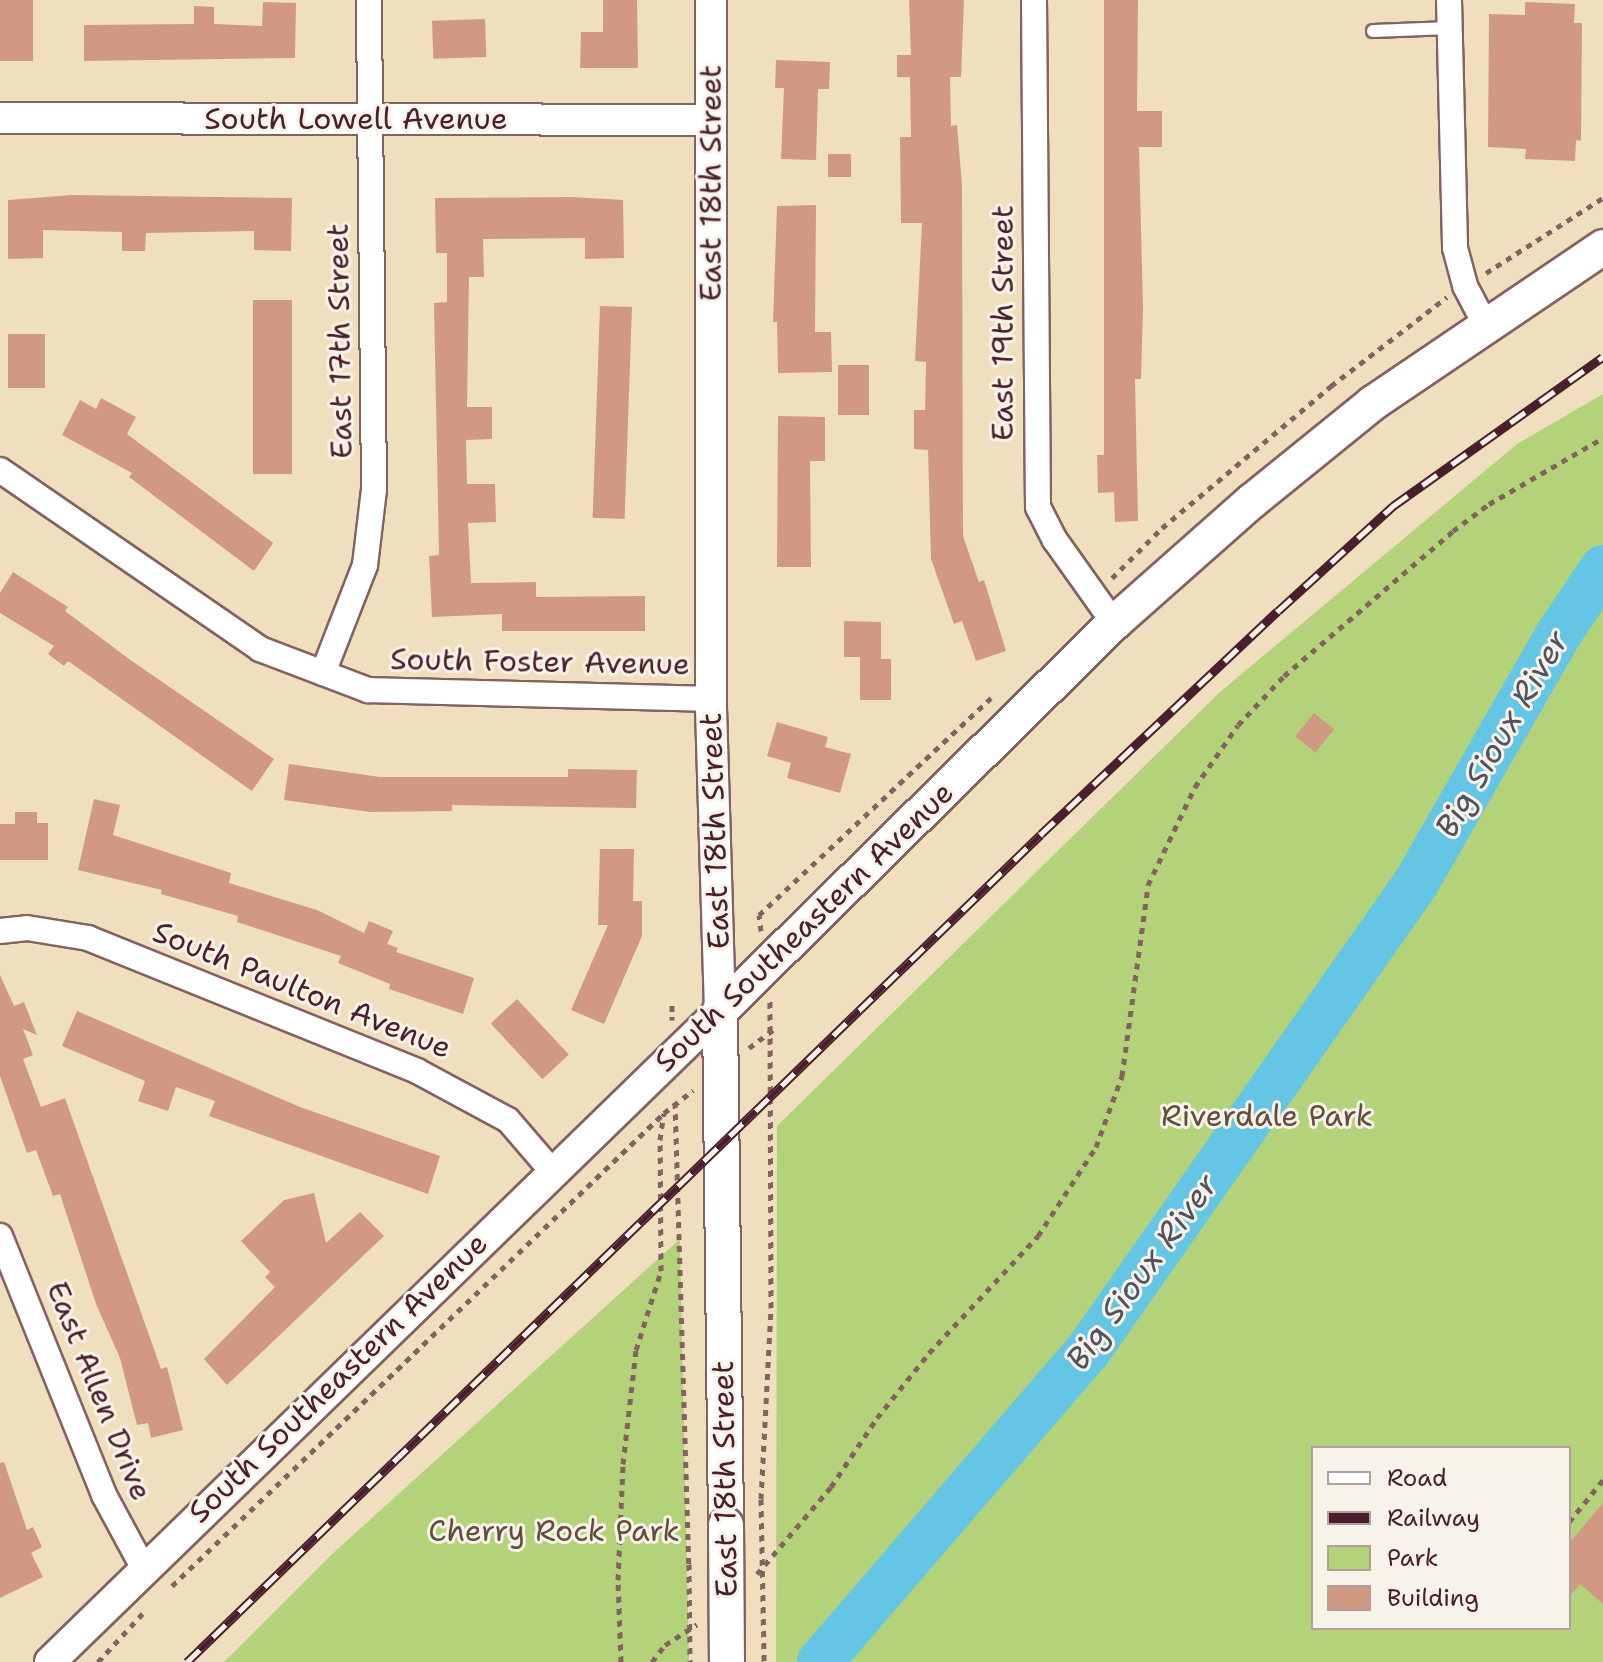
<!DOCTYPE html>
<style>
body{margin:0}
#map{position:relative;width:1603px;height:1662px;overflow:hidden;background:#f0dfbf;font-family:"Shantell Sans",sans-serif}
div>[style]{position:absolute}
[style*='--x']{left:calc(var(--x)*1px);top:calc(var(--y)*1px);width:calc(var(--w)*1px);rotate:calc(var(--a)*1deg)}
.green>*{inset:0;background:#b3d279}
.river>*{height:46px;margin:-23px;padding:0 23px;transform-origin:23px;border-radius:23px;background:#65c5e4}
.building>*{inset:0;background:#d19982;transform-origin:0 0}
.path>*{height:5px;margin-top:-2.5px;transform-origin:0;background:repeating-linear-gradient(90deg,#84625f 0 6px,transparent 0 12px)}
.roads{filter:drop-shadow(2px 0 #84625f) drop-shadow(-2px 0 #84625f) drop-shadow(0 2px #84625f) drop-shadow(0 -2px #84625f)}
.service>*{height:12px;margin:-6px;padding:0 6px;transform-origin:6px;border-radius:6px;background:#fff}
.minor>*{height:24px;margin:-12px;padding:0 12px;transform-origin:12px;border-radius:12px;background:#fff}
.tertiary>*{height:30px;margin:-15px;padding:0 15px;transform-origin:15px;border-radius:15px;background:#fff}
.secondary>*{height:34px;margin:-17px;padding:0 17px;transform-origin:17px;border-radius:17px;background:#fff}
.rail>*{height:9px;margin-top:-4.5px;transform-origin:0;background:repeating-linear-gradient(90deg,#f7f3e8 0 18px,#4a1f2b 0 36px);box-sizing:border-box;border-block:2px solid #4a1f2b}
.path-bridge>*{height:5px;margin-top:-2.5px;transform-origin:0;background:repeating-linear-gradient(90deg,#84625f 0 6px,transparent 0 12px)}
.bridges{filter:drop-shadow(2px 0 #84625f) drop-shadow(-2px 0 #84625f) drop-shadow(0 2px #84625f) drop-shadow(0 -2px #84625f)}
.secondary-bridge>*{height:34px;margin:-17px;padding:0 17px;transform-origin:17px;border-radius:17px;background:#fff}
span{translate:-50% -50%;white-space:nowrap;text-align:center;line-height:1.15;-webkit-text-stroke:6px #f7f3e8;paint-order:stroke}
.street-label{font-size:30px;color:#4a1f2b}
.park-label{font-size:30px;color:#644c3e}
.water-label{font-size:32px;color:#525162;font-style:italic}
.legend{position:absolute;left:1311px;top:1446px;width:260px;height:184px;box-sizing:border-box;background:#f7f3e8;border:2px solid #b29e9c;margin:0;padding:10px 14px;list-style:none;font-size:24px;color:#4a1f2b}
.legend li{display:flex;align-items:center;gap:16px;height:40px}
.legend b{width:40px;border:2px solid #b29e9c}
</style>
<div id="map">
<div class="green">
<i style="clip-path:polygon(evenodd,1603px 394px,1603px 1662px,776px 1662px,777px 1126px,1220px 692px,1517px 444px,1603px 394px,1313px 1448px,1569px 1448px,1569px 1628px,1313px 1628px,1313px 1448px)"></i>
<i style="clip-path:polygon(680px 1239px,689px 1662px,224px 1662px,330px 1556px)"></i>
</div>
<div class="river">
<i style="--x:820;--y:1662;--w:409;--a:-49.3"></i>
<i style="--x:1087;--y:1352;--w:573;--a:-54.95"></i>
<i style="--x:1416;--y:883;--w:289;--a:-60.2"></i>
<i style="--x:1560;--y:632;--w:77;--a:-56.1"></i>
</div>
<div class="building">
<i style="left:0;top:0;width:33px;height:61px"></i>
<i style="clip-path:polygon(603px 0,637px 0,638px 68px,580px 68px,581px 32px,603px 32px)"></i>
<i style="clip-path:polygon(909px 0,964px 0,961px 77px,950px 77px,951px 126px,957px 125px,962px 185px,963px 536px,979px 582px,984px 580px,1006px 651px,976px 661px,962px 621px,954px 624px,931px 559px,928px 450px,914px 449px,914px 410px,925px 410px,926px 362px,915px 361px,922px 223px,901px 223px,900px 137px,911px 137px,910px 77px,897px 77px,897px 55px,911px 55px)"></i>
<i style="clip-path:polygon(1104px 0,1138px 0,1137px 111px,1162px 111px,1162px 147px,1139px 147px,1143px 309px,1141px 379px,1135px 379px,1138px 521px,1115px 522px,1114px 492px,1098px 493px,1097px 455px,1104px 455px)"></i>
<i style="clip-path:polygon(263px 2px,296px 3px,295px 58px,84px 61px,84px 25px,194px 24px,194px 6px,214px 7px,214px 24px,262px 26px)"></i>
<i style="clip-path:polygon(1525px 2px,1575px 4px,1574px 23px,1582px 23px,1581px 141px,1576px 140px,1575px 161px,1525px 159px,1526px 149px,1488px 147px,1489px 14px,1525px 15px)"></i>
<i style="left:485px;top:19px;width:38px;height:53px;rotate:88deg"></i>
<i style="clip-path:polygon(776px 60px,830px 62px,829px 89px,818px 89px,816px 160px,781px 159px,784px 88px,775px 88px)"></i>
<i style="left:828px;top:154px;width:23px;height:23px"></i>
<i style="clip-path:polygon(72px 195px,292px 198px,291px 251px,254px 250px,254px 231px,146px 233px,145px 251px,122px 251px,122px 232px,43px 230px,43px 258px,8px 259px,8px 200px)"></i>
<i style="clip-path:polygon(571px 197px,623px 200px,624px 258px,585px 259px,585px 238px,483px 239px,484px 277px,469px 277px,467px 407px,492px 407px,492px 439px,466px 440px,467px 484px,495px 484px,496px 522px,468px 523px,471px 583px,536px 582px,536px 597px,645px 596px,645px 631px,502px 631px,502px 614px,432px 617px,429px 556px,439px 555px,434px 303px,447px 302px,447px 253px,436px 253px,435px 198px)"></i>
<i style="clip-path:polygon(816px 205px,815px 332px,831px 332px,832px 372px,778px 373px,777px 322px,773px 322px,777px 206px)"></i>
<i style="left:253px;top:300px;width:39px;height:174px"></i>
<i style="left:600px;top:306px;width:32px;height:212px;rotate:2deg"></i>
<i style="left:8px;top:334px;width:37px;height:54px"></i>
<i style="left:838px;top:365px;width:31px;height:50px"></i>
<i style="clip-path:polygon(101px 398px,136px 417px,127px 434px,273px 543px,254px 571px,129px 477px,132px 473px,62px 435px,80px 400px,96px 409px)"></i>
<i style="clip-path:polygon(778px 416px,825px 417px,825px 461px,810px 461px,811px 567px,777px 567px)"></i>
<i style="clip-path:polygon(13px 572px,68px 607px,65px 611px,129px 659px,274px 759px,252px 791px,68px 661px,64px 666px,48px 654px,54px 646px,0 613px,0 593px)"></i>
<i style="clip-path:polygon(844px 621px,881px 622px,881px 659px,891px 659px,891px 700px,860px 700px,860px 657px,844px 657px)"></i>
<i style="left:1314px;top:713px;width:26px;height:30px;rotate:39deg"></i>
<i style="clip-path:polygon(777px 722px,828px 737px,825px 747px,851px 754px,840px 793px,787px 778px,791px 763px,767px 756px)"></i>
<i style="clip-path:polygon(289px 764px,380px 777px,568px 777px,568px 769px,637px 770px,636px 808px,452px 805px,452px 811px,370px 812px,284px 800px)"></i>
<i style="clip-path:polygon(94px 799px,120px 805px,113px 835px,231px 873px,229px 883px,317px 910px,364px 933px,369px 921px,393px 931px,387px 944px,398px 948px,396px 952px,474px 978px,463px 1014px,389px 989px,390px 984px,338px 963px,341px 956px,237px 922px,238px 916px,161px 894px,162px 890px,78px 870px)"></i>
<i style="clip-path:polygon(15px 812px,37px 812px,37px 823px,48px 823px,48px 860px,0 860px,0 824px,15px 824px)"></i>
<i style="clip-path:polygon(600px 849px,634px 849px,633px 901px,642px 901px,642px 936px,604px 1024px,571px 1010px,608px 925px,598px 925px)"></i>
<i style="clip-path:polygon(0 975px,14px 1006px,24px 1002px,37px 1035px,23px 1029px,33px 1055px,23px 1059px,41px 1107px,65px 1098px,161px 1369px,167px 1367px,183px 1430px,151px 1438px,148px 1423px,137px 1425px,120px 1358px,96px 1304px,60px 1194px,53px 1196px,36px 1150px,27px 1153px,0 1076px)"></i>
<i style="left:517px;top:999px;width:76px;height:36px;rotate:47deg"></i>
<i style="clip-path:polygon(77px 1011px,300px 1107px,440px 1156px,428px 1194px,209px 1116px,215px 1101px,176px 1087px,168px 1111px,138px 1101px,145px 1081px,62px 1046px)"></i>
<i style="clip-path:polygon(314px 1193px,326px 1243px,360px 1212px,384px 1236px,227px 1385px,204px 1359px,275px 1287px,265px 1277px,270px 1272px,241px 1241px,284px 1200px)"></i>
<i style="clip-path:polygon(4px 1462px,27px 1530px,33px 1527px,42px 1547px,31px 1553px,43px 1577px,0 1598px,0 1463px)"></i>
<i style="clip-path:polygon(1603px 1503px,1603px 1604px,1580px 1584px,1569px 1597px,1569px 1543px)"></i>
</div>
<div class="path">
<i style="--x:1486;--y:273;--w:139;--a:-32.7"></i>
<i style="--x:1112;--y:578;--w:71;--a:-45"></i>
<i style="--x:1162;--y:528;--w:221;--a:-40"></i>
<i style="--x:1331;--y:386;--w:146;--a:-37.5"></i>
<i style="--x:761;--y:931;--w:16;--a:-97"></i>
<i style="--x:759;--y:915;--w:318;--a:-43.1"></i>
<i style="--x:672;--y:1005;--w:15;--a:90"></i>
<i style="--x:749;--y:1048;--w:30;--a:-37"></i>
<i style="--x:675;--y:1102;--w:462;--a:88.3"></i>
<i style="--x:761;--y:1499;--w:191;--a:-87"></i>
<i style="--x:771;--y:1308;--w:307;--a:-90.2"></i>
<i style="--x:1569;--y:1522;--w:54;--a:-51"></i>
<i style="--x:757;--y:1574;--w:114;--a:-49.6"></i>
<i style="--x:831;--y:1487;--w:83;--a:-56.3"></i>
<i style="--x:877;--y:1418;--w:83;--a:-51.3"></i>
<i style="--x:929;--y:1353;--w:160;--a:-47"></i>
<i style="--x:1038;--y:1236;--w:106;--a:-56.9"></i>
<i style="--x:1096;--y:1147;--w:76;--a:-69.9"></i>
<i style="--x:1122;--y:1076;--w:193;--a:-82.2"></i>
<i style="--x:1148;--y:885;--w:109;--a:-64.4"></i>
<i style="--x:1195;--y:787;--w:75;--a:-55.3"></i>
<i style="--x:1238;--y:725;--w:67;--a:-46.8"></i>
<i style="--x:1284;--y:676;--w:223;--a:-40.6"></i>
<i style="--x:1453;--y:531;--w:45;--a:-36.9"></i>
<i style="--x:1489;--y:504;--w:132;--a:-30.1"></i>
<i style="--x:172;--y:1586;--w:682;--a:-43.87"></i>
<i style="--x:98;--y:1662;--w:68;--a:-47.4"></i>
<i style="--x:621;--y:1662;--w:82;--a:-92.1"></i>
<i style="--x:618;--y:1580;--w:116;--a:-87.5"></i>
<i style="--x:623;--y:1464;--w:115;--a:-83.5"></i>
<i style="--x:636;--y:1350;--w:83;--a:-72.4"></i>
<i style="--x:661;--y:1271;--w:131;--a:-90.4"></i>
<i style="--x:660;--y:1140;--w:27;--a:-82"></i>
<i style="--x:664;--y:1113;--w:37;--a:-38"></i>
<i style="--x:652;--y:1662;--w:21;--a:-53"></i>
<i style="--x:665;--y:1645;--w:38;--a:-33"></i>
</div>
<div class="roads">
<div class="service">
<i style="--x:1373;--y:31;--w:77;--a:-2.2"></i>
</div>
<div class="minor">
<i style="--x:1034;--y:0;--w:507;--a:89.55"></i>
<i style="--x:1038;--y:507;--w:37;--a:63"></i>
<i style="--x:1055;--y:540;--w:102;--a:54.6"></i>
<i style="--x:1449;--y:0;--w:248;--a:88.6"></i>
<i style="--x:1455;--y:248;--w:39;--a:75"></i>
<i style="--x:1465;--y:286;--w:43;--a:62.2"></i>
<i style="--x:0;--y:470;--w:316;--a:34.5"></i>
<i style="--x:260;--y:649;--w:116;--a:20.8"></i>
<i style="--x:368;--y:690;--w:343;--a:1.5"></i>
<i style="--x:323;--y:673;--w:116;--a:-68.7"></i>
<i style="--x:365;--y:565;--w:76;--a:-83.2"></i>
<i style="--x:374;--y:490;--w:490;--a:-90.6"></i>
<i style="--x:0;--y:931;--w:27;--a:-6"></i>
<i style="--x:27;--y:928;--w:62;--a:9.3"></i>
<i style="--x:88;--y:938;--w:355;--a:22"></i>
<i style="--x:417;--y:1071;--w:103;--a:28.3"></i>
<i style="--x:508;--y:1120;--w:66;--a:49.3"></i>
<i style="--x:0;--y:1236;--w:279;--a:68.1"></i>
<i style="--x:104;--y:1495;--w:84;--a:61.6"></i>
</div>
<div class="tertiary">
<i style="--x:0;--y:118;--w:711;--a:0.16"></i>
<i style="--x:50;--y:1662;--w:934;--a:-44.18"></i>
<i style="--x:720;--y:1011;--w:312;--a:-91.7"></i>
<i style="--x:711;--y:699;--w:699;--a:-90"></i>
</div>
<div class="secondary">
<i style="--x:726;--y:1525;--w:514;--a:-90.67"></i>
<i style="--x:720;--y:1011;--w:553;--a:-44.56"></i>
<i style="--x:1114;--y:623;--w:184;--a:-41.5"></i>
<i style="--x:1252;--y:501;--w:156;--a:-39"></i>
<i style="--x:1373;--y:403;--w:278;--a:-34.1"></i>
</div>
</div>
<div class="rail">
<i style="--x:187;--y:1662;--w:1189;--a:-44.11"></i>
<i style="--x:1041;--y:834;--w:325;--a:-43.3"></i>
<i style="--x:1278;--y:611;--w:156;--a:-42.4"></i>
<i style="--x:1393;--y:506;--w:257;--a:-35.4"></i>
</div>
<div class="path-bridge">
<i style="--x:761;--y:1499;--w:163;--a:88.9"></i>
<i style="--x:689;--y:1564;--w:98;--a:89.4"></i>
</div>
<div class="bridges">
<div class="secondary-bridge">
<i style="--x:726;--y:1525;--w:137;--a:89.6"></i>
</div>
</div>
<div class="street-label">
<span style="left:356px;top:119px">South Lowell Avenue</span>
<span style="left:711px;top:183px;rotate:-90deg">East 18th Street</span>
<span style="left:1003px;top:323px;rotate:-90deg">East 19th Street</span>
<span style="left:340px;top:341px;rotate:-91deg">East 17th Street</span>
<span style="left:540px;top:662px;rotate:1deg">South Foster Avenue</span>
<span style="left:715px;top:831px;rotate:-92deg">East 18th Street</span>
<span style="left:804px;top:927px;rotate:-44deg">South Southeastern Avenue</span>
<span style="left:302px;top:990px;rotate:22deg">South Paulton Avenue</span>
<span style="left:338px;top:1378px;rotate:-44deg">South Southeastern Avenue</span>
<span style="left:99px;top:1391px;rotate:68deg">East Allen Drive</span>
<span style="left:725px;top:1479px;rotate:-91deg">East 18th Street</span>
</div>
<div class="park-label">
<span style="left:1267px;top:1116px">Riverdale Park</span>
<span style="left:554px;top:1531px">Cherry Rock Park</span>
</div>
<div class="water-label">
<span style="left:1502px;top:734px;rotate:-60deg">Big Sioux River</span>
<span style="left:1142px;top:1272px;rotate:-54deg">Big Sioux River</span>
</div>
<ul class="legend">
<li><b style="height:10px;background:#fff"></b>Road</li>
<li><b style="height:10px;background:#4a1f2b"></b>Railway</li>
<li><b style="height:22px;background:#b3d279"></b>Park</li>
<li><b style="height:22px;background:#d19982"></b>Building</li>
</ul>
</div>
